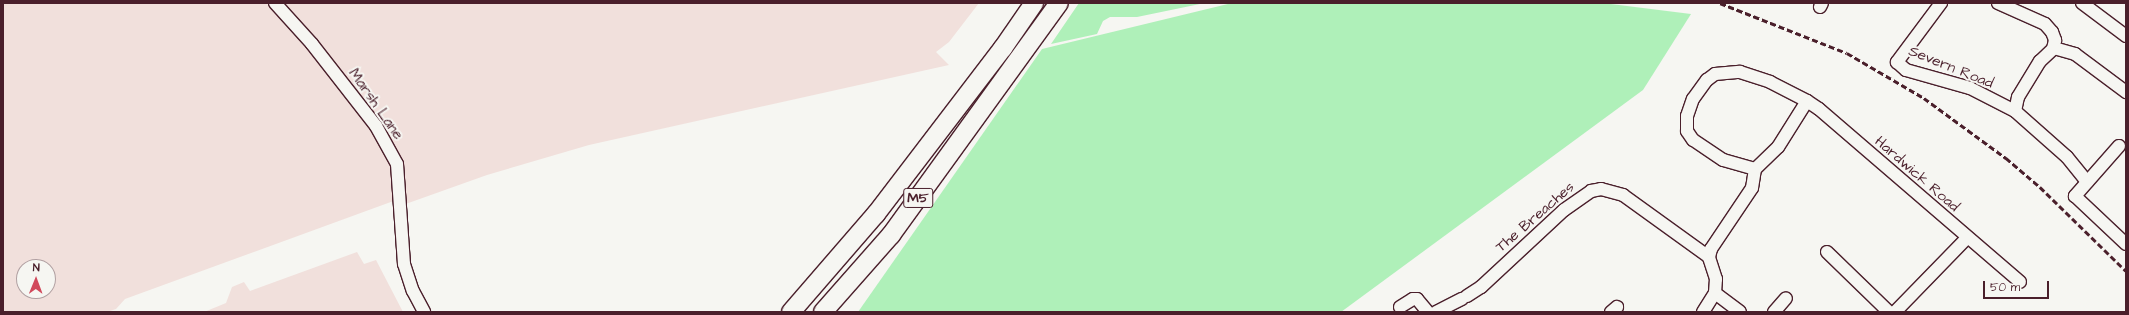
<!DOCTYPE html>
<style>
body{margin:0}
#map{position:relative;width:2129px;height:315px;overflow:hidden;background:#f6f6f2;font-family:"Architects Daughter",sans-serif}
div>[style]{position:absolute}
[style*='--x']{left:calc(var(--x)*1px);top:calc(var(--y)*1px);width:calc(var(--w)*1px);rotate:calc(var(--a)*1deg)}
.built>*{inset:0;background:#f1e0dc}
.green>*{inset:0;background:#aff0b9}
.roads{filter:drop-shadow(1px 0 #4a1f2b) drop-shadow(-1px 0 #4a1f2b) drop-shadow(0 1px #4a1f2b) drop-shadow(0 -1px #4a1f2b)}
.minor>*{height:12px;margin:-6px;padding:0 6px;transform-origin:6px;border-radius:6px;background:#f6f6f2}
.highway>*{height:18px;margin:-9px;padding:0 9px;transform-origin:9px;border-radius:9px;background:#f6f6f2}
.rail>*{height:2.5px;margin-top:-1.25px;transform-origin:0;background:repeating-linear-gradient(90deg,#4a1f2b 0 6px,transparent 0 9px)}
span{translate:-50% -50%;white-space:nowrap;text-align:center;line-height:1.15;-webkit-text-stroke:4px #f6f6f2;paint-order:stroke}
.shield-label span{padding:1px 3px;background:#f6f6f2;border:1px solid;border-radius:3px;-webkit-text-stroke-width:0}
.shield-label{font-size:14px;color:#4a1f2b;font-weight:700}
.street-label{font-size:15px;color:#4a1f2b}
.frame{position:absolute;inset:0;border:4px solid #4a1f2b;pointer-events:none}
.north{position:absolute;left:16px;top:259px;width:40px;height:40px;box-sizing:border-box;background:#f6f6f2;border:1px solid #b1a0a2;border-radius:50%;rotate:1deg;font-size:11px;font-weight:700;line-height:16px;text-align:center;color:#4a1f2b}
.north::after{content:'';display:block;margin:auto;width:14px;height:18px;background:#d1495b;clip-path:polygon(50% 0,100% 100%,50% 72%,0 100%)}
.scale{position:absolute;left:1983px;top:281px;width:66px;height:18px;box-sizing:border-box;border:2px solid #4a1f2b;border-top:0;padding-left:5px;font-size:12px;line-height:14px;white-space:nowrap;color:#4a1f2b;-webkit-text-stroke:3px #f6f6f2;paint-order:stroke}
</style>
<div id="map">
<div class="built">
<i style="clip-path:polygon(evenodd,3px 3px,979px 3px,949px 42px,936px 52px,949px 65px,589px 145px,487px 175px,400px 206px,399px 199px,125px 299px,116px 309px,107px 312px,3px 312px,3px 3px,24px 267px,48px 267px,48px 291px,24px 291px,24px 267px)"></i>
<i style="clip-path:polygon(357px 252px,364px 264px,376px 260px,403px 312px,204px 312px,226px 303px,232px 287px,244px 282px,250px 291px)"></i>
</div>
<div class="green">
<i style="clip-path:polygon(1079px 3px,1191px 3px,1200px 4px,1137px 17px,1110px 17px,1103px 21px,1097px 34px,1051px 44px)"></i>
<i style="clip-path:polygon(1232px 3px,1603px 3px,1691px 14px,1643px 90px,1341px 312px,858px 312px,1042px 49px)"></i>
</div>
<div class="roads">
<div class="minor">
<i style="--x:275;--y:3;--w:55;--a:47.9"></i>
<i style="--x:312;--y:44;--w:104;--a:52"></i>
<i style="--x:376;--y:126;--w:43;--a:61.1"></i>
<i style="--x:397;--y:164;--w:100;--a:86"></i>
<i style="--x:404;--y:264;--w:28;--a:72"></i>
<i style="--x:413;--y:291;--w:24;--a:62"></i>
<i style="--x:1941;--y:3;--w:74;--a:126.7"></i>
<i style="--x:1897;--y:62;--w:12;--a:42"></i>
<i style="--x:1906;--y:70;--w:66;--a:15.7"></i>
<i style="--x:1970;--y:88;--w:51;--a:27.1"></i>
<i style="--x:1998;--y:3;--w:51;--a:24.1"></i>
<i style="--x:2045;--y:24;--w:11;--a:49"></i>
<i style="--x:2052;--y:32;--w:9;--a:69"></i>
<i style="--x:2055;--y:40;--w:9;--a:103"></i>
<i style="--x:2053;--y:49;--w:18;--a:137"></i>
<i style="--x:2040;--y:61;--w:42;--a:121.4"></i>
<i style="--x:2018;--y:97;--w:14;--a:102"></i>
<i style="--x:2082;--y:3;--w:55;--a:36.9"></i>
<i style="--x:1820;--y:7;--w:4;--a:-63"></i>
<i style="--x:2054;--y:48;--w:22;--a:16"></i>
<i style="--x:2075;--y:54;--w:64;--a:36.7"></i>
<i style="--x:1807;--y:101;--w:54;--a:122.2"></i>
<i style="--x:1778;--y:147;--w:32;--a:136"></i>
<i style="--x:1755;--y:169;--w:33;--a:-164"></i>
<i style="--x:1723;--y:160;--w:36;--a:-146"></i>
<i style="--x:1693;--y:140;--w:11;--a:-124"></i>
<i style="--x:1687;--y:131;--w:15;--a:-90"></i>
<i style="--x:1687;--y:116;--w:18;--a:-71"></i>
<i style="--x:1693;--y:99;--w:24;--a:-54"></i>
<i style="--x:1707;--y:80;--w:10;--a:-37"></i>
<i style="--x:1715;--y:74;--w:25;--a:-5"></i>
<i style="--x:1740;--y:72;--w:32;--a:18"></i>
<i style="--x:1770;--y:82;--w:42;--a:27.2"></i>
<i style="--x:1807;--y:101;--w:14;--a:34"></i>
<i style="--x:1819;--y:109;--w:265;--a:40.7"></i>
<i style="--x:2015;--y:111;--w:69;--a:41.5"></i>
<i style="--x:2067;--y:157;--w:32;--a:51"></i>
<i style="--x:2119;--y:146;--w:67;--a:131.3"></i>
<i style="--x:2075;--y:196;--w:70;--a:43.3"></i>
<i style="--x:1827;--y:252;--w:86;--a:44.1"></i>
<i style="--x:1715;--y:293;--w:31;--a:37"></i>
<i style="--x:1467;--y:296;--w:17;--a:-33"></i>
<i style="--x:1481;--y:287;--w:113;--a:-42.9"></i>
<i style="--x:1564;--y:210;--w:33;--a:-35"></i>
<i style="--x:1591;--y:191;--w:10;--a:-11"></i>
<i style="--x:1601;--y:189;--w:23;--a:15"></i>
<i style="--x:1623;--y:195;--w:106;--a:35.8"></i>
<i style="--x:1400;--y:307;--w:15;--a:-32"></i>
<i style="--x:1413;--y:299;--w:4;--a:0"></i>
<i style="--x:1417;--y:299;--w:17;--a:50"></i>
<i style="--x:1436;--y:312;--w:29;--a:-27"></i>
<i style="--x:1611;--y:312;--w:8;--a:-40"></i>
<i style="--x:1703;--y:312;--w:22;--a:-58"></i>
<i style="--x:1715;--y:293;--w:14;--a:-86"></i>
<i style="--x:1716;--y:279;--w:23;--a:-108"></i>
<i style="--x:1709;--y:257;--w:8;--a:-76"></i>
<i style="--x:1711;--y:249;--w:73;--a:-56.1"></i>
<i style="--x:1752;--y:188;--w:19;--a:-81"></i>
<i style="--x:1774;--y:312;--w:18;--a:-49"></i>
<i style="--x:1895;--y:312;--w:103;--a:-45.8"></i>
</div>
<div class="highway">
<i style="--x:791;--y:312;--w:130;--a:-49.1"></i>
<i style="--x:876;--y:214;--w:209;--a:-52.6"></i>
<i style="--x:1003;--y:48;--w:55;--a:-55.4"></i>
<i style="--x:823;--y:312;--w:103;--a:-48.6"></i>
<i style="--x:891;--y:235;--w:286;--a:-54.1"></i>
</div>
</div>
<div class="rail">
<i style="--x:1720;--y:3;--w:136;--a:21.5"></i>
<i style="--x:1847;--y:53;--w:89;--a:30.3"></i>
<i style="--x:1924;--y:98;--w:102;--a:36.2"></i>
<i style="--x:2006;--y:158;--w:45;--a:40.5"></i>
<i style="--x:2040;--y:187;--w:120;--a:44.3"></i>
</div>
<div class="shield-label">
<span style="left:918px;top:198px">M5</span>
</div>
<div class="street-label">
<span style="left:1951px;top:67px;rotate:22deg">Severn Road</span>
<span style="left:376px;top:104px;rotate:55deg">Marsh Lane</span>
<span style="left:1917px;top:174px;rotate:41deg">Hardwick Road</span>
<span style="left:1535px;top:217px;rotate:-41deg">The Breaches</span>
</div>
<div class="frame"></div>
<div class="north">N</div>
<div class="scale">50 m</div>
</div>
